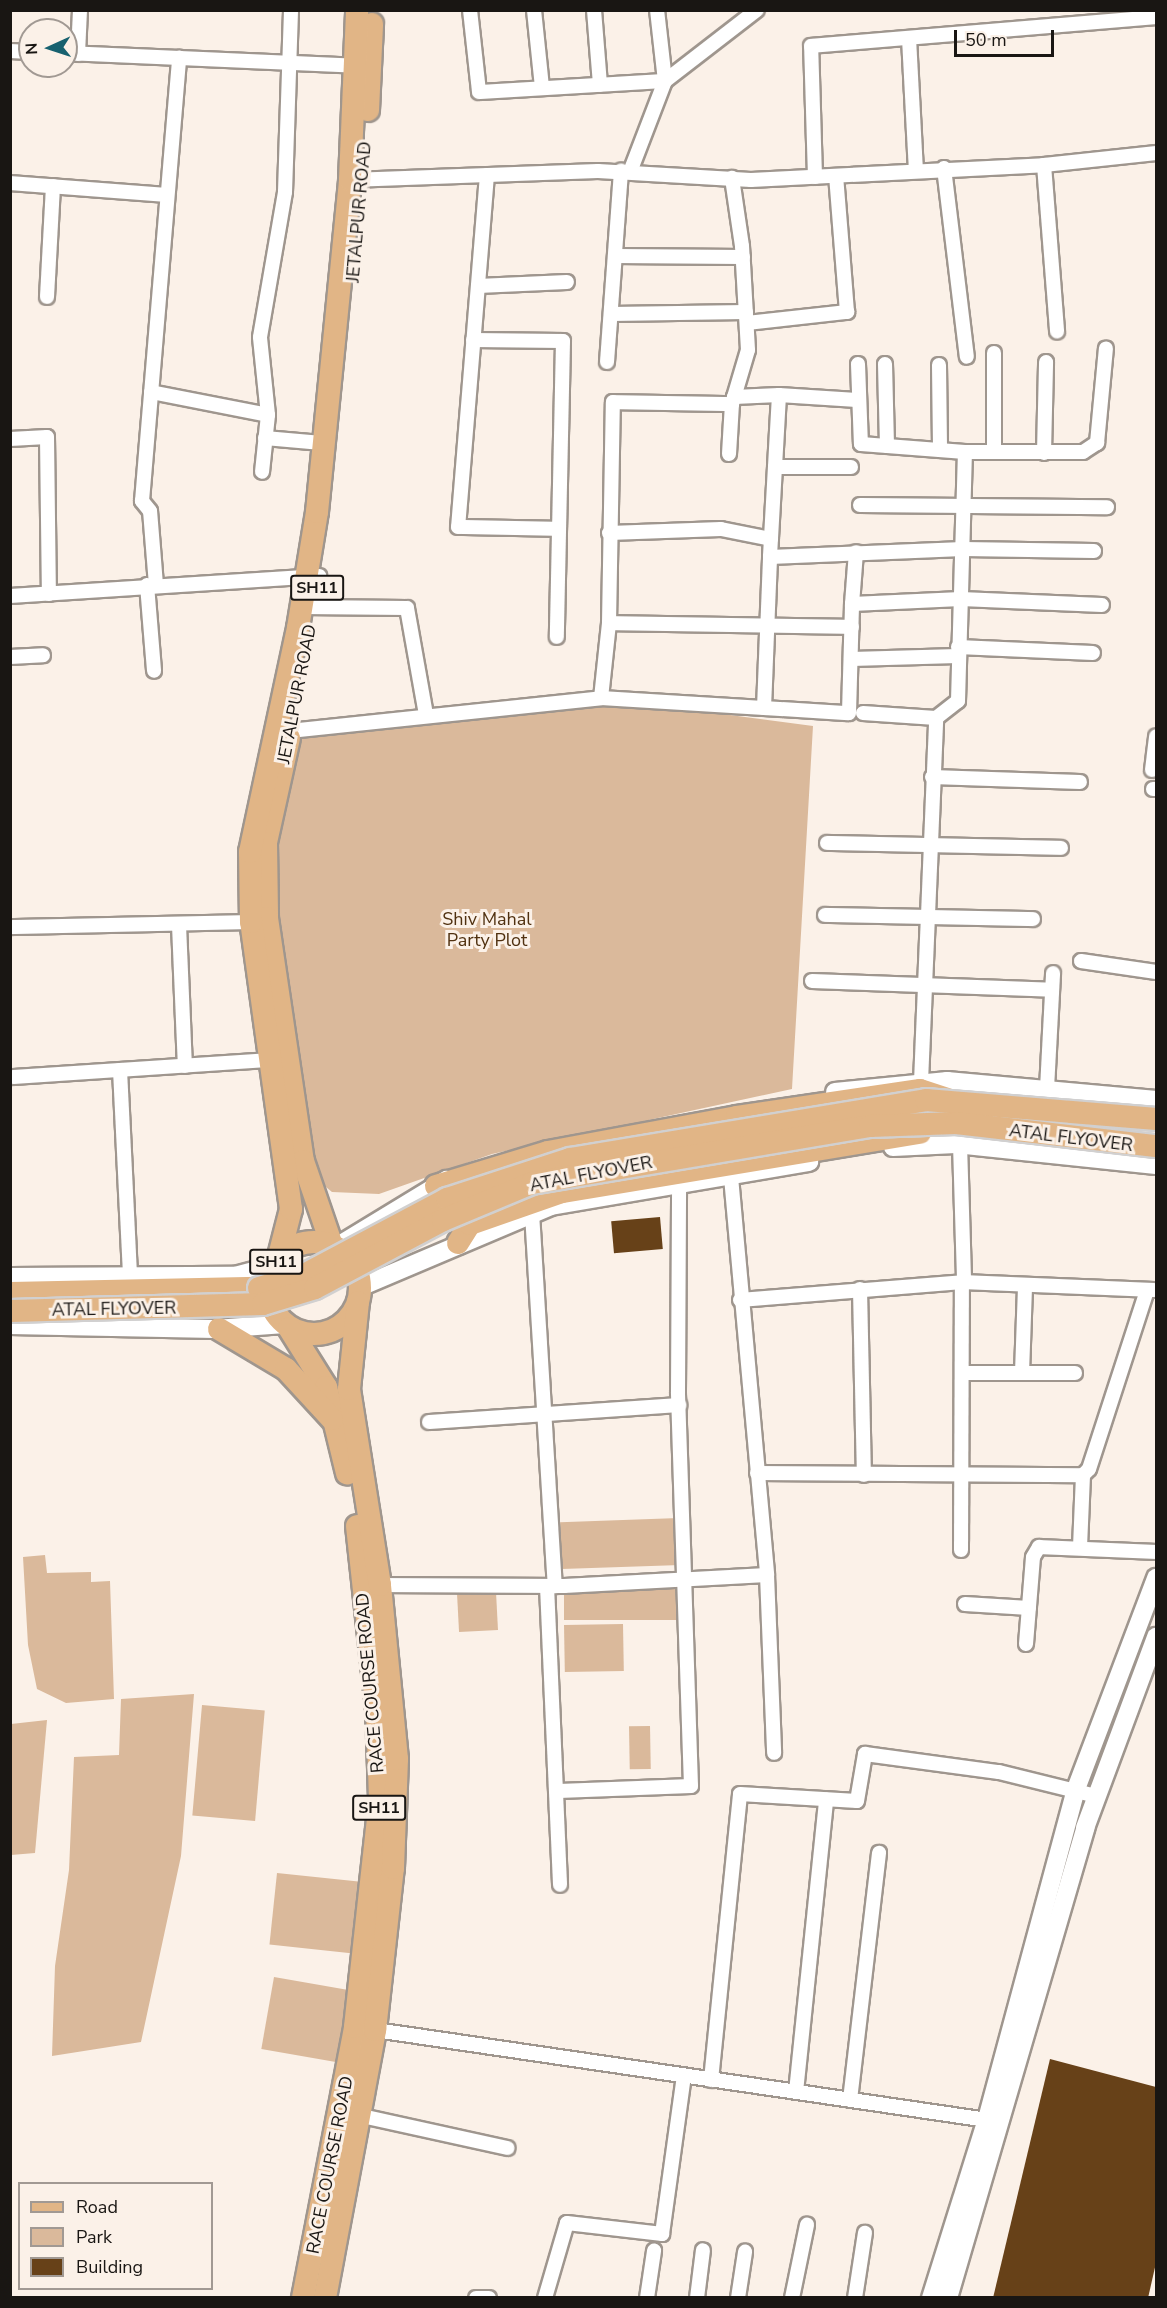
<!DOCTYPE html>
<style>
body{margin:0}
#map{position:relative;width:1167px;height:2308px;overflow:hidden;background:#fbf1e8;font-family:"Nunito Sans",sans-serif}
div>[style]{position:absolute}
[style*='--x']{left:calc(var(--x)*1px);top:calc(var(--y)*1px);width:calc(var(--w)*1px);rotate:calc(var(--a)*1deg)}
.green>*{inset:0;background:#dab99b;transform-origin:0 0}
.building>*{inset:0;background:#674118;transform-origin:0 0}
.roads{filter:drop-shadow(2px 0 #9f968e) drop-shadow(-2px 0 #9f968e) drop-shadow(0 2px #9f968e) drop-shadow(0 -2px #9f968e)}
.minor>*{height:14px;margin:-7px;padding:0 7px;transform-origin:7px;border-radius:7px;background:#fff}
.tertiary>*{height:18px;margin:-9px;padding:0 9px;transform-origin:9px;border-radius:9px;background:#fff}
.primary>*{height:22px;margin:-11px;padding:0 11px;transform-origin:11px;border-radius:11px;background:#e1b586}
.primary>.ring{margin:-11px;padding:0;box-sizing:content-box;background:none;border:22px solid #e1b586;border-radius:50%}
.bridges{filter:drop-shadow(2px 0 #d1d0d0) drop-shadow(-2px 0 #d1d0d0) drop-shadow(0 2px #d1d0d0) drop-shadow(0 -2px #d1d0d0)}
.primary-bridge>*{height:22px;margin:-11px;padding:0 11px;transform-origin:11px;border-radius:11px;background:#e1b586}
span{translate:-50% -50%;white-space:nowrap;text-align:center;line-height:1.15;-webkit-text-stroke:6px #fbf1e8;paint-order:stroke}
.shield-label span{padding:2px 4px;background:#fbf1e8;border:2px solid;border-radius:4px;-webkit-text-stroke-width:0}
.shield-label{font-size:16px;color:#191613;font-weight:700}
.street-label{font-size:18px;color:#191613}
.park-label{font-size:18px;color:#503110}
.frame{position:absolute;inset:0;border:12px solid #191613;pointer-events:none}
.legend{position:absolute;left:18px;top:2182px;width:195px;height:108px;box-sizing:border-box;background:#fbf1e8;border:2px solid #a19993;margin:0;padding:8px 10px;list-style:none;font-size:18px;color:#191613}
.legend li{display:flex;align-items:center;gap:12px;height:30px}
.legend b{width:30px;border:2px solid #a19993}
.north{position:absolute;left:18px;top:18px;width:60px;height:60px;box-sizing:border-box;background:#fbf1e8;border:2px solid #a19993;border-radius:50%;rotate:267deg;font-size:16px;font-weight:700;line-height:24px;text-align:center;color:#191613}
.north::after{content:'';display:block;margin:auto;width:21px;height:27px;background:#17616f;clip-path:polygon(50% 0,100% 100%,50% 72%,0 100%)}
.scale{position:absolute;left:954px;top:30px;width:100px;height:27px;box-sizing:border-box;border:3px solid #191613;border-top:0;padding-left:8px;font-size:18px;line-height:21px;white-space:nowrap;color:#191613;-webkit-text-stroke:4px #fbf1e8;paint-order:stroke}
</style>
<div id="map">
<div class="green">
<i style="clip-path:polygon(601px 698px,813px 726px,792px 1089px,492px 1154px,379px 1194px,332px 1192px,292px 1159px,264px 911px,285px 729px)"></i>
<i style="left:679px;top:1518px;width:47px;height:119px;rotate:88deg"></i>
<i style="clip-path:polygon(45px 1555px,47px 1573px,91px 1572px,91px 1582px,110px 1581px,114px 1699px,66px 1703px,37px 1689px,28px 1645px,23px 1557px)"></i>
<i style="left:682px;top:1581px;width:39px;height:118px;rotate:90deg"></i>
<i style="left:496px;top:1592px;width:38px;height:39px;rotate:87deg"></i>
<i style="left:623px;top:1624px;width:47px;height:59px;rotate:89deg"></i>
<i style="clip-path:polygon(194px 1694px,181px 1856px,141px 2042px,52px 2056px,55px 1966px,69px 1870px,74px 1757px,119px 1755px,121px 1699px)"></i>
<i style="left:202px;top:1705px;width:63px;height:111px;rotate:5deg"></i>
<i style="clip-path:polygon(47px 1720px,35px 1853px,11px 1855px,11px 1724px)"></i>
<i style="left:650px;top:1726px;width:43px;height:21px;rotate:89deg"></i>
<i style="left:277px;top:1873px;width:89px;height:72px;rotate:6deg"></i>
<i style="left:274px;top:1977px;width:77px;height:73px;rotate:10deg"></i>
</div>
<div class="building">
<i style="left:660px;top:1217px;width:32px;height:49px;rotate:85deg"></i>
<i style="clip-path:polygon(1050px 2059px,1156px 2087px,1156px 2263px,1148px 2298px,993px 2298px)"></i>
</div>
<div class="roads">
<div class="minor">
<i style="--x:470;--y:10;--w:82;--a:83.7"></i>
<i style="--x:479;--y:92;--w:186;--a:-3.4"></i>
<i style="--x:665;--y:81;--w:116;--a:-37.7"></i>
<i style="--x:534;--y:10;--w:78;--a:84.1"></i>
<i style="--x:594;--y:10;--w:75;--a:85.4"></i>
<i style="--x:909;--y:38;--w:132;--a:87"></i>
<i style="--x:10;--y:51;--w:20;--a:3"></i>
<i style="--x:66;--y:53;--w:296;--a:2.5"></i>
<i style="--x:78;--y:54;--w:44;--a:-87.4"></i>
<i style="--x:1044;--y:165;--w:167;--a:85.5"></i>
<i style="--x:944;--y:168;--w:190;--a:83.1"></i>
<i style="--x:630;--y:172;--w:97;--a:-69"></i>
<i style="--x:665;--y:81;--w:71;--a:-96.4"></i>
<i style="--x:487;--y:175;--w:353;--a:94.7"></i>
<i style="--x:458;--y:527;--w:101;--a:1.1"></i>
<i style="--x:815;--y:177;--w:131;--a:-91.7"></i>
<i style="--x:811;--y:46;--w:346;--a:-4.8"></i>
<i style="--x:350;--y:180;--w:248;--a:-2.1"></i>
<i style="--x:598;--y:171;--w:153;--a:3.4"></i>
<i style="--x:751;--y:180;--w:293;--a:-2.9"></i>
<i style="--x:1044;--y:165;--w:113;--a:-6.1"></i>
<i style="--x:10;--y:183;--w:157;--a:4.4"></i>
<i style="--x:615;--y:256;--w:128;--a:0.4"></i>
<i style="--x:478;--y:286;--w:89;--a:-2.6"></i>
<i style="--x:47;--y:297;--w:111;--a:-86.9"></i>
<i style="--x:611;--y:314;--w:135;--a:-0.8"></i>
<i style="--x:747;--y:323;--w:101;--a:-6.3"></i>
<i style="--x:847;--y:312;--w:136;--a:-94.6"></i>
<i style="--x:473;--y:340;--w:90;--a:0.6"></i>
<i style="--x:563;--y:341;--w:296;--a:91.2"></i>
<i style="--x:994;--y:353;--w:99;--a:90"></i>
<i style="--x:607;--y:362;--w:192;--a:-85.8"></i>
<i style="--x:858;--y:364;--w:80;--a:87.9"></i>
<i style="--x:861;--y:444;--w:104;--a:4.4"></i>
<i style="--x:965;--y:452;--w:118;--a:0"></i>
<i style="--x:1083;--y:452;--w:17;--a:-33"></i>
<i style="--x:1097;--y:443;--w:95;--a:-84.6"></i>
<i style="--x:885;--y:364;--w:82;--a:88.6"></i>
<i style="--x:939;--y:365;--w:85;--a:89.3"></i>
<i style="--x:151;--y:392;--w:119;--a:11.1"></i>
<i style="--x:268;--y:415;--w:57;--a:96"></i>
<i style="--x:779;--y:395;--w:78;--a:3.7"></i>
<i style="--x:734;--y:397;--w:45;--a:-2.5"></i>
<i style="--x:779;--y:395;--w:162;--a:93.2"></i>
<i style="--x:770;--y:557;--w:193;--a:-2.4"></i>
<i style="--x:963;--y:549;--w:131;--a:0.9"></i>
<i style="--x:268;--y:415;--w:78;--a:-95.9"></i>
<i style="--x:260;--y:337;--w:147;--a:-80.2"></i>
<i style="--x:285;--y:192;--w:182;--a:-88.1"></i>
<i style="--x:265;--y:438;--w:57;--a:5"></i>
<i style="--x:10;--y:439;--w:37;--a:-3"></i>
<i style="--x:47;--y:437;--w:157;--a:89.3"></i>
<i style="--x:1044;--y:453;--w:91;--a:-88.7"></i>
<i style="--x:729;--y:454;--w:50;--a:-86.6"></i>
<i style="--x:732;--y:404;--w:56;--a:-73.5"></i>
<i style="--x:748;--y:350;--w:104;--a:-93.3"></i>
<i style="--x:742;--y:246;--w:69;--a:-98.4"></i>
<i style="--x:775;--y:467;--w:76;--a:0"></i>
<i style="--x:860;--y:505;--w:247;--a:0.5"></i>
<i style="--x:609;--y:533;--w:112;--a:-2"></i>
<i style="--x:721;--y:529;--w:51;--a:11.3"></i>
<i style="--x:147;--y:585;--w:86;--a:85.3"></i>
<i style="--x:156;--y:585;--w:74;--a:-94.6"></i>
<i style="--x:150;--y:511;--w:13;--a:-129"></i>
<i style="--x:142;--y:501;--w:445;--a:-85.2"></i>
<i style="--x:10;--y:596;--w:310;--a:-3.7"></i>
<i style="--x:852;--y:604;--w:52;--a:-85.6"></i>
<i style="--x:302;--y:607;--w:105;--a:0.5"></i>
<i style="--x:407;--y:608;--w:109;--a:79.9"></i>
<i style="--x:609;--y:623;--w:243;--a:0.9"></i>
<i style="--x:958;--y:647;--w:135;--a:2.5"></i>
<i style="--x:10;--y:657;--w:33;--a:-3"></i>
<i style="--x:851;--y:659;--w:107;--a:-1.6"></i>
<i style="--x:601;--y:698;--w:75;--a:-83.9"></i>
<i style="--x:609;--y:623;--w:221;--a:-89"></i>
<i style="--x:613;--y:402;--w:119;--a:1"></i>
<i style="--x:764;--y:708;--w:151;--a:-87.7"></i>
<i style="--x:863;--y:713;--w:73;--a:3.9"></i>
<i style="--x:936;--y:718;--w:28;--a:-38"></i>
<i style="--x:958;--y:701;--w:249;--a:-88.4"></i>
<i style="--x:280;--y:732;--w:323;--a:-6"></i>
<i style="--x:601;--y:698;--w:248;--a:3.5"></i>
<i style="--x:849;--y:713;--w:109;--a:-88.4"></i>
<i style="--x:852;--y:604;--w:109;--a:-2.6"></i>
<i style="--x:961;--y:599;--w:141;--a:2.4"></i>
<i style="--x:1152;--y:770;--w:34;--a:-83"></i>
<i style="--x:932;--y:777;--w:148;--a:1.9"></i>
<i style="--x:1153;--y:789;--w:3;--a:0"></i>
<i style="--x:827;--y:843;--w:234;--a:1.2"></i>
<i style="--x:825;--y:915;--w:208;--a:1.1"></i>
<i style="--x:179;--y:925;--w:141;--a:87.6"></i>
<i style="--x:10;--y:927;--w:247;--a:-1.2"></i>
<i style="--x:1081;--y:961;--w:76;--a:8.3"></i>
<i style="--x:812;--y:981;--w:240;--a:2.1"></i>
<i style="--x:120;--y:1070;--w:204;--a:87.2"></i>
<i style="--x:13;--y:1077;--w:259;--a:-3.8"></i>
<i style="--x:921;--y:1082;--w:364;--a:-87.6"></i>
<i style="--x:1047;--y:1089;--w:116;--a:-87"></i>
<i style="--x:960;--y:1144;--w:138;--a:88.3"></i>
<i style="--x:731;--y:1177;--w:400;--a:84.8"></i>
<i style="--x:767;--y:1575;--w:178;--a:87.7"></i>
<i style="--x:532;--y:1213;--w:374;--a:86.5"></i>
<i style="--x:860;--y:1289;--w:186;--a:88.8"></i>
<i style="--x:740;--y:1300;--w:223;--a:-4.6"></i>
<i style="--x:962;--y:1282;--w:192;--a:2.4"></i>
<i style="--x:962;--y:1373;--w:113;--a:0"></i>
<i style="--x:1022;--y:1373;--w:88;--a:-88"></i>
<i style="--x:429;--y:1422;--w:251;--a:-3.9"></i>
<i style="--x:757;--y:1473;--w:326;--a:0.4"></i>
<i style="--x:1083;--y:1475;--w:8;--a:-45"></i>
<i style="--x:1089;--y:1469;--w:188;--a:-72"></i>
<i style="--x:1080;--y:1547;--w:72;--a:-87.6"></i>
<i style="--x:961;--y:1550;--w:268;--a:-89.8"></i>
<i style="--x:374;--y:1585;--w:190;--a:0.3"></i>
<i style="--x:564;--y:1586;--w:203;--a:-3.1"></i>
<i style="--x:547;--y:1586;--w:299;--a:87.5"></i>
<i style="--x:965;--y:1604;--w:64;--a:3.6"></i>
<i style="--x:1026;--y:1644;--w:87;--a:-85.4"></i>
<i style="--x:1033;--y:1557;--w:12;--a:-59"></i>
<i style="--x:1039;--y:1547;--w:117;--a:2.4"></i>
<i style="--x:559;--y:1791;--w:132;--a:-2.2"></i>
<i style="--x:691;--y:1786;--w:394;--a:-91.9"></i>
<i style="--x:678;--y:1392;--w:206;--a:-89.7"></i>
<i style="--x:369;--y:2029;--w:632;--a:8.37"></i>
<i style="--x:711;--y:2080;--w:287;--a:-84.2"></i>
<i style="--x:740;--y:1794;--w:117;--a:3.4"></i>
<i style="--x:857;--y:1801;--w:48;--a:-80.3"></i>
<i style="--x:865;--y:1754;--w:135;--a:7.7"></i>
<i style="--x:999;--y:1772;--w:100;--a:13.9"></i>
<i style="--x:796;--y:2092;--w:294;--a:-84.1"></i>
<i style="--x:850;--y:2100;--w:249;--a:-83.3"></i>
<i style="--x:362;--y:2116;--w:149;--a:12.4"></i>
<i style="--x:476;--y:2298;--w:13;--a:0"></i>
<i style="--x:545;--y:2298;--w:78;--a:-73.7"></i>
<i style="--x:567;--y:2223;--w:96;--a:6.6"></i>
<i style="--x:662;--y:2234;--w:160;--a:-82.1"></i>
<i style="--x:647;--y:2298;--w:48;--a:-81.5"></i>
<i style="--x:697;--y:2298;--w:48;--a:-82.9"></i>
<i style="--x:738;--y:2298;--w:47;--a:-81.3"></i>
<i style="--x:792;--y:2298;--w:75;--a:-78.4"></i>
<i style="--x:855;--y:2298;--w:66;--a:-81.3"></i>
</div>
<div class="tertiary">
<i style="--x:835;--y:1092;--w:113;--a:-5.6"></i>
<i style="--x:947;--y:1081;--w:210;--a:5.2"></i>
<i style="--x:893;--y:1147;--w:63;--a:-2.7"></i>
<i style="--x:956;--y:1144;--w:201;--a:6"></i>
<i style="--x:338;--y:1246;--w:127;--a:-31.4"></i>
<i style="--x:10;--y:1277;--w:225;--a:-0.3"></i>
<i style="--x:235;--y:1276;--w:39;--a:-15"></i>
<i style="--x:360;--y:1287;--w:207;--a:-23"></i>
<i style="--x:551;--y:1206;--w:262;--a:-9.7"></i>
<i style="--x:10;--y:1325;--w:205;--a:1.1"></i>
<i style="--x:215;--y:1329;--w:70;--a:-4.1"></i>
<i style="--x:931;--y:2298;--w:188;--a:-72.6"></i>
<i style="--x:987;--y:2119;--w:342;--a:-74.9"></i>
<i style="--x:1076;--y:1789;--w:226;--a:-69.2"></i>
<i style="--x:948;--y:2298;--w:490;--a:-73.7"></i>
<i style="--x:1085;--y:1828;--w:204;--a:-69.6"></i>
</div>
<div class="primary">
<i style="--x:368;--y:110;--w:86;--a:-87.3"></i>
<i style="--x:289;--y:738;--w:107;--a:102.4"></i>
<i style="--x:266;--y:843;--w:75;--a:89.2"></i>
<i style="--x:267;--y:918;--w:246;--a:81.6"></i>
<i style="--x:303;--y:1161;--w:87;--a:71.1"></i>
<i style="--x:436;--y:1186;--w:117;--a:-16.9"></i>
<i style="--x:548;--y:1152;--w:192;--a:-10.5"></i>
<i style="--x:737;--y:1117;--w:185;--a:-8.4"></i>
<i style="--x:920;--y:1090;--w:28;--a:18"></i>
<i class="ring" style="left:268px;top:1242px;width:70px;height:70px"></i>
<i style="--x:458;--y:1243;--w:22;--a:-58"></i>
<i style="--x:470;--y:1224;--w:97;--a:-19.2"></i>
<i style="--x:562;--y:1192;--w:363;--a:-9.4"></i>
<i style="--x:278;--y:1260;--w:53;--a:-75.7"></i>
<i style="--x:291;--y:1209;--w:290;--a:-97.9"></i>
<i style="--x:251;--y:922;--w:70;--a:-90.8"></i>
<i style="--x:250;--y:852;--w:229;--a:-77.9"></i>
<i style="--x:298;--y:628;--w:118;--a:-80.7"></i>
<i style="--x:317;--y:512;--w:334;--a:-84.3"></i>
<i style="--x:350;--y:180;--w:170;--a:-87.6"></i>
<i style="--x:10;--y:1293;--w:249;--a:-1.2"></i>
<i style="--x:289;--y:1328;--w:70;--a:57.9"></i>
<i style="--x:326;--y:1387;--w:89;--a:76.3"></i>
<i style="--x:219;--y:1329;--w:78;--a:30.8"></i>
<i style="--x:286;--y:1369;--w:68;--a:47.4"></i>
<i style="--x:303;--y:2298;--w:276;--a:-79.1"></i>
<i style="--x:355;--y:2027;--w:229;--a:-83.7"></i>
<i style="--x:380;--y:1799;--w:89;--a:-91.9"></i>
<i style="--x:377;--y:1710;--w:185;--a:-96.2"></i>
<i style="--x:325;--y:2298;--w:273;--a:-79.4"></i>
<i style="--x:375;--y:2030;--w:163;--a:-83.7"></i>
<i style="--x:393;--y:1868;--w:109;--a:-87.9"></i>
<i style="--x:397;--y:1759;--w:175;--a:-95.6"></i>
<i style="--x:380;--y:1585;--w:198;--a:-99"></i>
<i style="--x:349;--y:1389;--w:87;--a:-84.1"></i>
</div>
</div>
<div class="bridges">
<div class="primary-bridge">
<i style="--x:259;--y:1288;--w:49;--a:-16.6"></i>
<i style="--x:306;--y:1274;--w:160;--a:-28"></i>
<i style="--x:447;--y:1199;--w:129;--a:-18"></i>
<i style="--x:570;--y:1159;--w:361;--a:-9.4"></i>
<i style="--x:926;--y:1100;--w:231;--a:4.7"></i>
<i style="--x:10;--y:1311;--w:253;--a:-1.6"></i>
<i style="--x:263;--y:1304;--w:54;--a:-17.1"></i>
<i style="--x:315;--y:1288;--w:145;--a:-28"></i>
<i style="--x:443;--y:1220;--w:96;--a:-22.6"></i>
<i style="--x:532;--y:1183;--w:343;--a:-9.6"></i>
<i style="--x:870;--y:1126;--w:86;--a:-2"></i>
<i style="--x:956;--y:1123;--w:201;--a:6.6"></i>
</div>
</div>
<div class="shield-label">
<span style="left:317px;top:588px">SH11</span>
<span style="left:276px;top:1262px">SH11</span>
<span style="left:379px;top:1808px">SH11</span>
</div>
<div class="street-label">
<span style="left:359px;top:212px;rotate:-85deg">JETALPUR ROAD</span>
<span style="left:297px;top:694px;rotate:-79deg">JETALPUR ROAD</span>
<span style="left:1071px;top:1138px;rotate:7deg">ATAL FLYOVER</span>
<span style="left:591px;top:1174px;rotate:-11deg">ATAL FLYOVER</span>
<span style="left:114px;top:1309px;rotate:-1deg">ATAL FLYOVER</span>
<span style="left:370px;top:1683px;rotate:-95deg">RACE COURSE ROAD</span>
<span style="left:330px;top:2165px;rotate:-79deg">RACE COURSE ROAD</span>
</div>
<div class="park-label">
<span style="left:487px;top:930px">Shiv Mahal<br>Party Plot</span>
</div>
<div class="frame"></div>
<ul class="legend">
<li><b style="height:8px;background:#e1b586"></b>Road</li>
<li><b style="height:16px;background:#dab99b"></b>Park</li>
<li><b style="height:16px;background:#674118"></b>Building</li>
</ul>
<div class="north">N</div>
<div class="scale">50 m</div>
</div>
